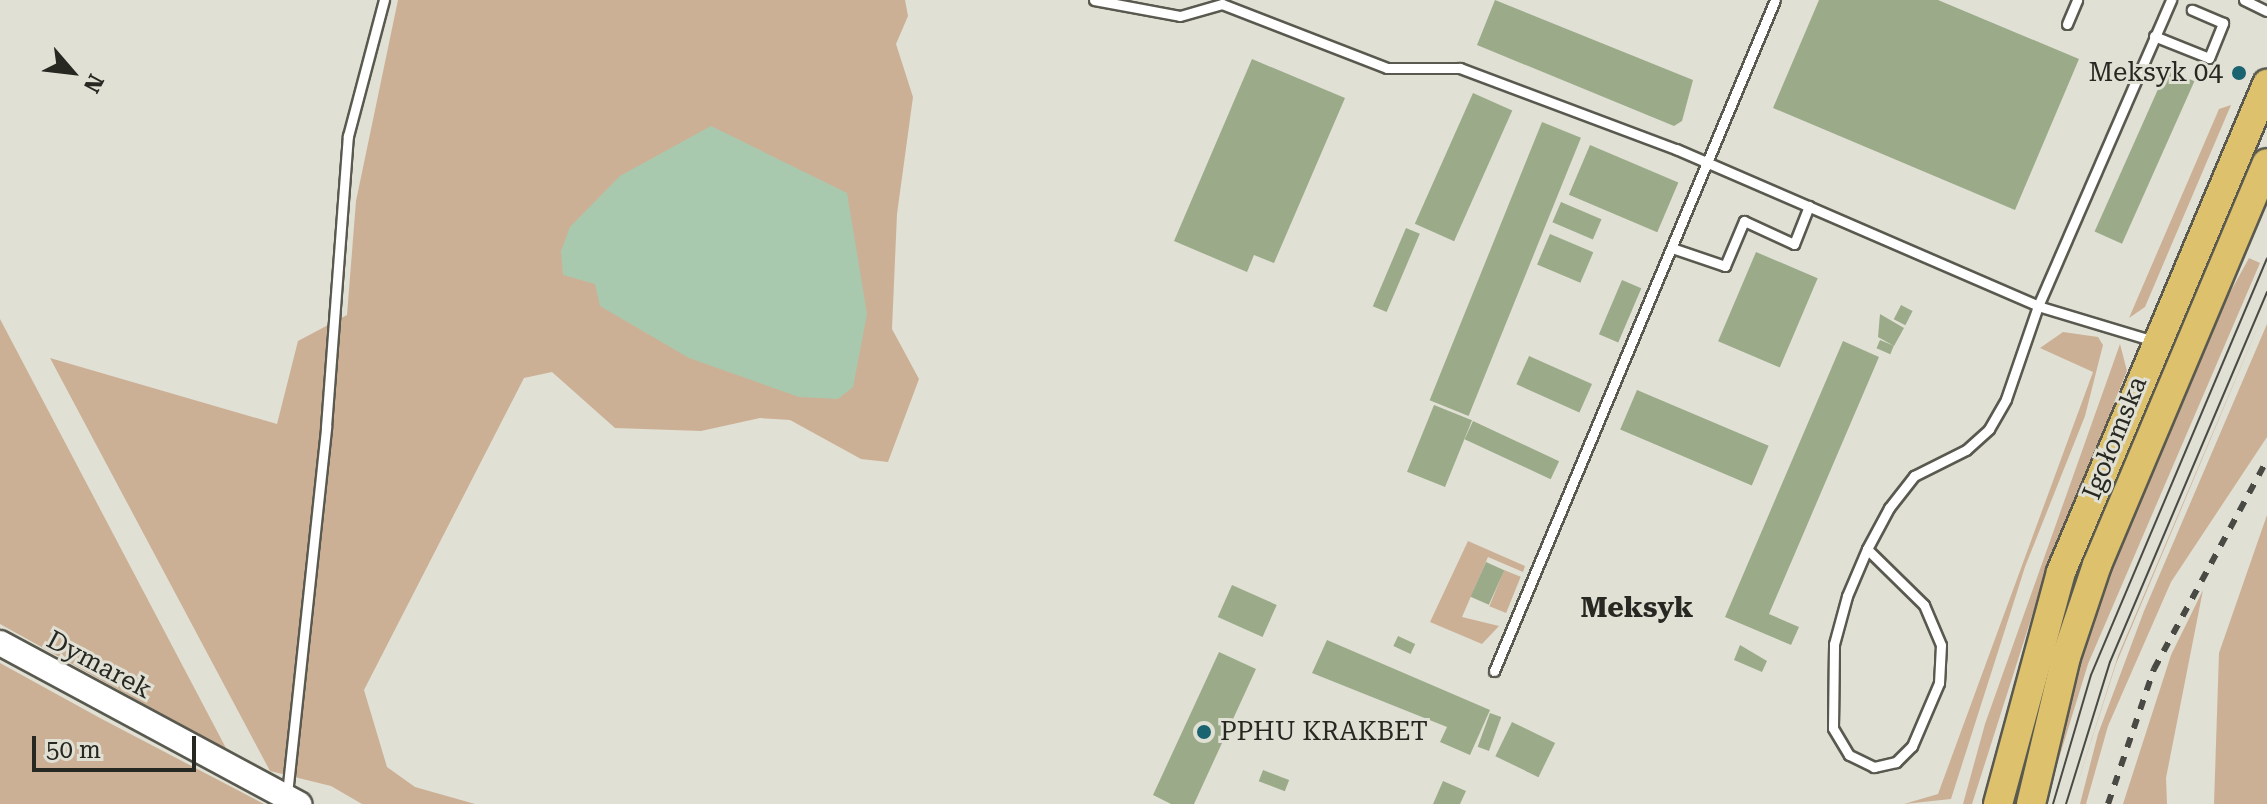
<!DOCTYPE html>
<meta charset="utf-8">
<style>
body{margin:0}
#map{position:relative;width:2267px;height:804px;overflow:hidden;background:#e0e0d4;font-family:"Roboto Serif",serif}
div>[style]{position:absolute}
[style*='--x']{left:calc(var(--x)*1px);top:calc(var(--y)*1px);width:calc(var(--w)*1px);rotate:calc(var(--a)*1deg)}
.green>*{inset:0;background:#ccb096;transform-origin:0 0}
.water>*{inset:0;background:#a9c9ae}
.building>*{inset:0;background:#9bab89;transform-origin:0 0}
.roads{filter:drop-shadow(2px 0 #59594f) drop-shadow(-2px 0 #59594f) drop-shadow(0 2px #59594f) drop-shadow(0 -2px #59594f)}
.lane>*{height:9px;margin:-4.5px;padding:0 4.5px;transform-origin:4.5px;border-radius:4.5px;background:#fff}
.secondary>*{height:24px;margin:-12px;padding:0 12px;transform-origin:12px;border-radius:12px;background:#fff}
.primary>*{height:28px;margin:-14px;padding:0 14px;transform-origin:14px;border-radius:14px;background:#ddc16d}
.tram>*{height:2px;margin:-1px;padding:0 1px;transform-origin:1px;border-radius:1px;background:#4a4a44}
.rail>*{height:6px;margin-top:-3px;transform-origin:0;background:repeating-linear-gradient(90deg,#4a4a44 0 10px,transparent 0 20px)}
.dots>*{width:22px;height:22px;translate:-50% -50%;box-sizing:border-box;border:4px solid #e0e0d4;border-radius:50%}
span{translate:-50% -50%;white-space:nowrap;text-align:center;line-height:1.15;-webkit-text-stroke:6px #e0e0d4;paint-order:stroke}
.poi-label{font-size:26px;color:#282823}
.right{translate:-100% -50%;text-align:right}
.left{translate:0 -50%;text-align:left}
.street-label{font-size:26px;color:#282823}
.neighbourhood-label{font-size:28px;color:#282823;font-weight:700}
.north{position:absolute;left:32px;top:32px;width:80px;height:80px;-webkit-text-stroke:6px #e0e0d4;paint-order:stroke;rotate:118deg;font-size:22px;font-weight:700;line-height:32px;text-align:center;color:#282823}
.north::after{content:'';display:block;margin:auto;width:28px;height:36px;background:#282823;clip-path:polygon(50% 0,100% 100%,50% 72%,0 100%)}
.scale{position:absolute;left:32px;top:736px;width:164px;height:36px;box-sizing:border-box;border:4px solid #282823;border-top:0;padding-left:10px;font-size:24px;line-height:28px;white-space:nowrap;color:#282823;-webkit-text-stroke:6px #e0e0d4;paint-order:stroke}
</style>
<div id="map">
<div class="green">
<i style="clip-path:polygon(398px 0,905px 0,908px 16px,896px 44px,913px 97px,897px 214px,892px 329px,919px 379px,888px 462px,861px 459px,790px 420px,760px 418px,701px 431px,615px 428px,552px 372px,524px 378px,364px 690px,387px 767px,415px 787px,475px 804px,362px 804px,331px 786px,270px 771px,50px 358px,277px 424px,298px 341px,347px 315px,356px 201px)"></i>
<i style="clip-path:polygon(2231px 105px,2145px 307px,2129px 318px,2219px 109px)"></i>
<i style="clip-path:polygon(2249px 258px,2260px 263px,2088px 664px,2045px 804px,2073px 682px,2106px 579px,2211px 327px)"></i>
<i style="clip-path:polygon(2267px 305px,2116px 664px,2071px 804px,2118px 656px)"></i>
<i style="clip-path:polygon(0 319px,227px 750px,0 624px)"></i>
<i style="clip-path:polygon(2267px 324px,2267px 437px,2171px 582px,2108px 726px,2086px 804px,2080px 804px,2098px 734px,2144px 611px)"></i>
<i style="clip-path:polygon(2063px 332px,2098px 337px,2103px 345px,2085px 416px,2025px 567px,1951px 799px,1904px 804px,1938px 794px,2093px 372px,2040px 348px)"></i>
<i style="clip-path:polygon(2120px 344px,2127px 371px,2044px 578px,1972px 804px,1963px 804px,1985px 724px)"></i>
<i style="clip-path:polygon(2267px 515px,2267px 804px,2214px 804px,2219px 653px)"></i>
<i style="clip-path:polygon(1468px 541px,1525px 566px,1523px 572px,1488px 557px,1462px 617px,1499px 626px,1482px 644px,1430px 622px)"></i>
<i style="left:1504px;top:570px;width:18px;height:39px;rotate:22deg"></i>
<i style="clip-path:polygon(2203px 590px,2166px 778px,2167px 804px,2123px 804px,2171px 655px)"></i>
<i style="clip-path:polygon(0 663px,100px 718px,264px 804px,0 804px)"></i>
</div>
<div class="water">
<i style="clip-path:polygon(711px 126px,847px 193px,867px 314px,853px 387px,838px 399px,799px 397px,689px 358px,600px 306px,595px 284px,563px 275px,561px 251px,570px 227px,620px 176px)"></i>
</div>
<div class="building">
<i style="clip-path:polygon(1495px 0,1693px 80px,1682px 121px,1674px 126px,1477px 45px)"></i>
<i style="clip-path:polygon(1819px 0,1938px 0,2079px 59px,2015px 210px,1773px 108px)"></i>
<i style="clip-path:polygon(1252px 59px,1345px 98px,1274px 263px,1254px 255px,1247px 272px,1174px 241px)"></i>
<i style="left:2167px;top:69px;width:30px;height:178px;rotate:24deg"></i>
<i style="left:1473px;top:93px;width:43px;height:143px;rotate:24deg"></i>
<i style="left:1542px;top:122px;width:42px;height:300px;rotate:22deg"></i>
<i style="left:1590px;top:145px;width:96px;height:54px;rotate:23deg"></i>
<i style="left:1561px;top:202px;width:44px;height:22px;rotate:23deg"></i>
<i style="left:1406px;top:228px;width:15px;height:85px;rotate:23deg"></i>
<i style="left:1550px;top:234px;width:47px;height:33px;rotate:23deg"></i>
<i style="left:1756px;top:252px;width:67px;height:97px;rotate:23deg"></i>
<i style="left:1622px;top:280px;width:21px;height:59px;rotate:23deg"></i>
<i style="left:1901px;top:305px;width:13px;height:16px;rotate:27deg"></i>
<i style="clip-path:polygon(1880px 314px,1904px 328px,1894px 346px,1878px 337px)"></i>
<i style="left:1880px;top:340px;width:15px;height:9px;rotate:23deg"></i>
<i style="clip-path:polygon(1843px 341px,1879px 357px,1769px 614px,1799px 627px,1791px 645px,1725px 617px)"></i>
<i style="left:1529px;top:356px;width:69px;height:31px;rotate:24deg"></i>
<i style="left:1637px;top:390px;width:143px;height:43px;rotate:23deg"></i>
<i style="left:1434px;top:405px;width:41px;height:72px;rotate:22deg"></i>
<i style="left:1473px;top:421px;width:95px;height:20px;rotate:25deg"></i>
<i style="left:1486px;top:562px;width:20px;height:38px;rotate:24deg"></i>
<i style="left:1232px;top:585px;width:49px;height:35px;rotate:24deg"></i>
<i style="left:1398px;top:636px;width:19px;height:11px;rotate:25deg"></i>
<i style="clip-path:polygon(1327px 640px,1490px 710px,1470px 755px,1440px 742px,1447px 727px,1312px 673px)"></i>
<i style="clip-path:polygon(1740px 645px,1767px 661px,1762px 672px,1734px 660px)"></i>
<i style="clip-path:polygon(1219px 652px,1256px 669px,1194px 804px,1171px 804px,1153px 795px)"></i>
<i style="left:1490px;top:713px;width:12px;height:36px;rotate:20deg"></i>
<i style="left:1512px;top:722px;width:48px;height:38px;rotate:26deg"></i>
<i style="left:1263px;top:770px;width:28px;height:12px;rotate:21deg"></i>
<i style="clip-path:polygon(1443px 781px,1466px 791px,1460px 804px,1433px 804px)"></i>
</div>
<div class="roads">
<div class="lane">
<i style="--x:1094;--y:0;--w:87;--a:10.5"></i>
<i style="--x:1180;--y:16;--w:44;--a:-15.9"></i>
<i style="--x:1222;--y:4;--w:177;--a:21.2"></i>
<i style="--x:1387;--y:68;--w:73;--a:0"></i>
<i style="--x:1460;--y:68;--w:231;--a:20.6"></i>
<i style="--x:1676;--y:149;--w:395;--a:23.4"></i>
<i style="--x:2038;--y:306;--w:121;--a:16.8"></i>
<i style="--x:2244;--y:0;--w:25;--a:26"></i>
<i style="--x:2067;--y:24;--w:26;--a:-67"></i>
<i style="--x:2154;--y:36;--w:59;--a:21.8"></i>
<i style="--x:2209;--y:58;--w:38;--a:-68"></i>
<i style="--x:2223;--y:23;--w:34;--a:-157"></i>
<i style="--x:1672;--y:248;--w:56;--a:18.8"></i>
<i style="--x:1725;--y:266;--w:49;--a:-67.1"></i>
<i style="--x:1744;--y:221;--w:55;--a:24.7"></i>
<i style="--x:1794;--y:244;--w:41;--a:-68.5"></i>
<i style="--x:1867;--y:549;--w:80;--a:44.5"></i>
<i style="--x:1924;--y:605;--w:43;--a:67"></i>
<i style="--x:1941;--y:645;--w:38;--a:93"></i>
<i style="--x:1939;--y:683;--w:69;--a:113.2"></i>
<i style="--x:1912;--y:746;--w:23;--a:135"></i>
<i style="--x:1896;--y:762;--w:23;--a:167"></i>
<i style="--x:1874;--y:767;--w:28;--a:-154"></i>
<i style="--x:1849;--y:755;--w:31;--a:-121"></i>
<i style="--x:1833;--y:728;--w:84;--a:-89.3"></i>
<i style="--x:1834;--y:644;--w:50;--a:-74.8"></i>
<i style="--x:1847;--y:596;--w:51;--a:-66.9"></i>
<i style="--x:1867;--y:549;--w:47;--a:-61.8"></i>
<i style="--x:1889;--y:508;--w:41;--a:-52"></i>
<i style="--x:1914;--y:476;--w:58;--a:-26.6"></i>
<i style="--x:1966;--y:450;--w:31;--a:-42"></i>
<i style="--x:1989;--y:429;--w:34;--a:-60"></i>
<i style="--x:2006;--y:399;--w:98;--a:-71"></i>
<i style="--x:2038;--y:306;--w:334;--a:-66.5"></i>
<i style="--x:1494;--y:671;--w:727;--a:-67.28"></i>
<i style="--x:287;--y:794;--w:369;--a:-83.9"></i>
<i style="--x:326;--y:427;--w:292;--a:-85.7"></i>
<i style="--x:348;--y:136;--w:141;--a:-75.2"></i>
</div>
<div class="secondary">
<i style="--x:0;--y:643;--w:340;--a:28.3"></i>
</div>
<div class="primary">
<i style="--x:1998;--y:804;--w:240;--a:-74.8"></i>
<i style="--x:2061;--y:572;--w:530;--a:-67.11"></i>
<i style="--x:2031;--y:804;--w:151;--a:-76.6"></i>
<i style="--x:2066;--y:657;--w:97;--a:-71.4"></i>
<i style="--x:2097;--y:565;--w:436;--a:-67.1"></i>
</div>
</div>
<div class="tram">
<i style="--x:2053;--y:804;--w:134;--a:-73.6"></i>
<i style="--x:2091;--y:675;--w:452;--a:-67.1"></i>
<i style="--x:2066;--y:804;--w:149;--a:-72.8"></i>
<i style="--x:2110;--y:662;--w:402;--a:-67"></i>
</div>
<div class="rail">
<i style="--x:2108;--y:804;--w:143;--a:-71.2"></i>
<i style="--x:2154;--y:669;--w:238;--a:-61.6"></i>
</div>
<div class="dots">
<i style="left:2239px;top:73px;background:#1a6371"></i>
<i style="left:1204px;top:732px;background:#1a6371"></i>
</div>
<div class="poi-label">
<span class="right" style="left:2223px;top:73px">Meksyk 04</span>
<span class="left" style="left:1220px;top:732px">PPHU KRAKBET</span>
</div>
<div class="street-label">
<span style="left:2115px;top:438px;rotate:-68deg">Igołomska</span>
<span style="left:99px;top:665px;rotate:28deg">Dymarek</span>
</div>
<div class="neighbourhood-label">
<span style="left:1637px;top:608px">Meksyk</span>
</div>
<div class="north">N</div>
<div class="scale">50 m</div>
</div>
